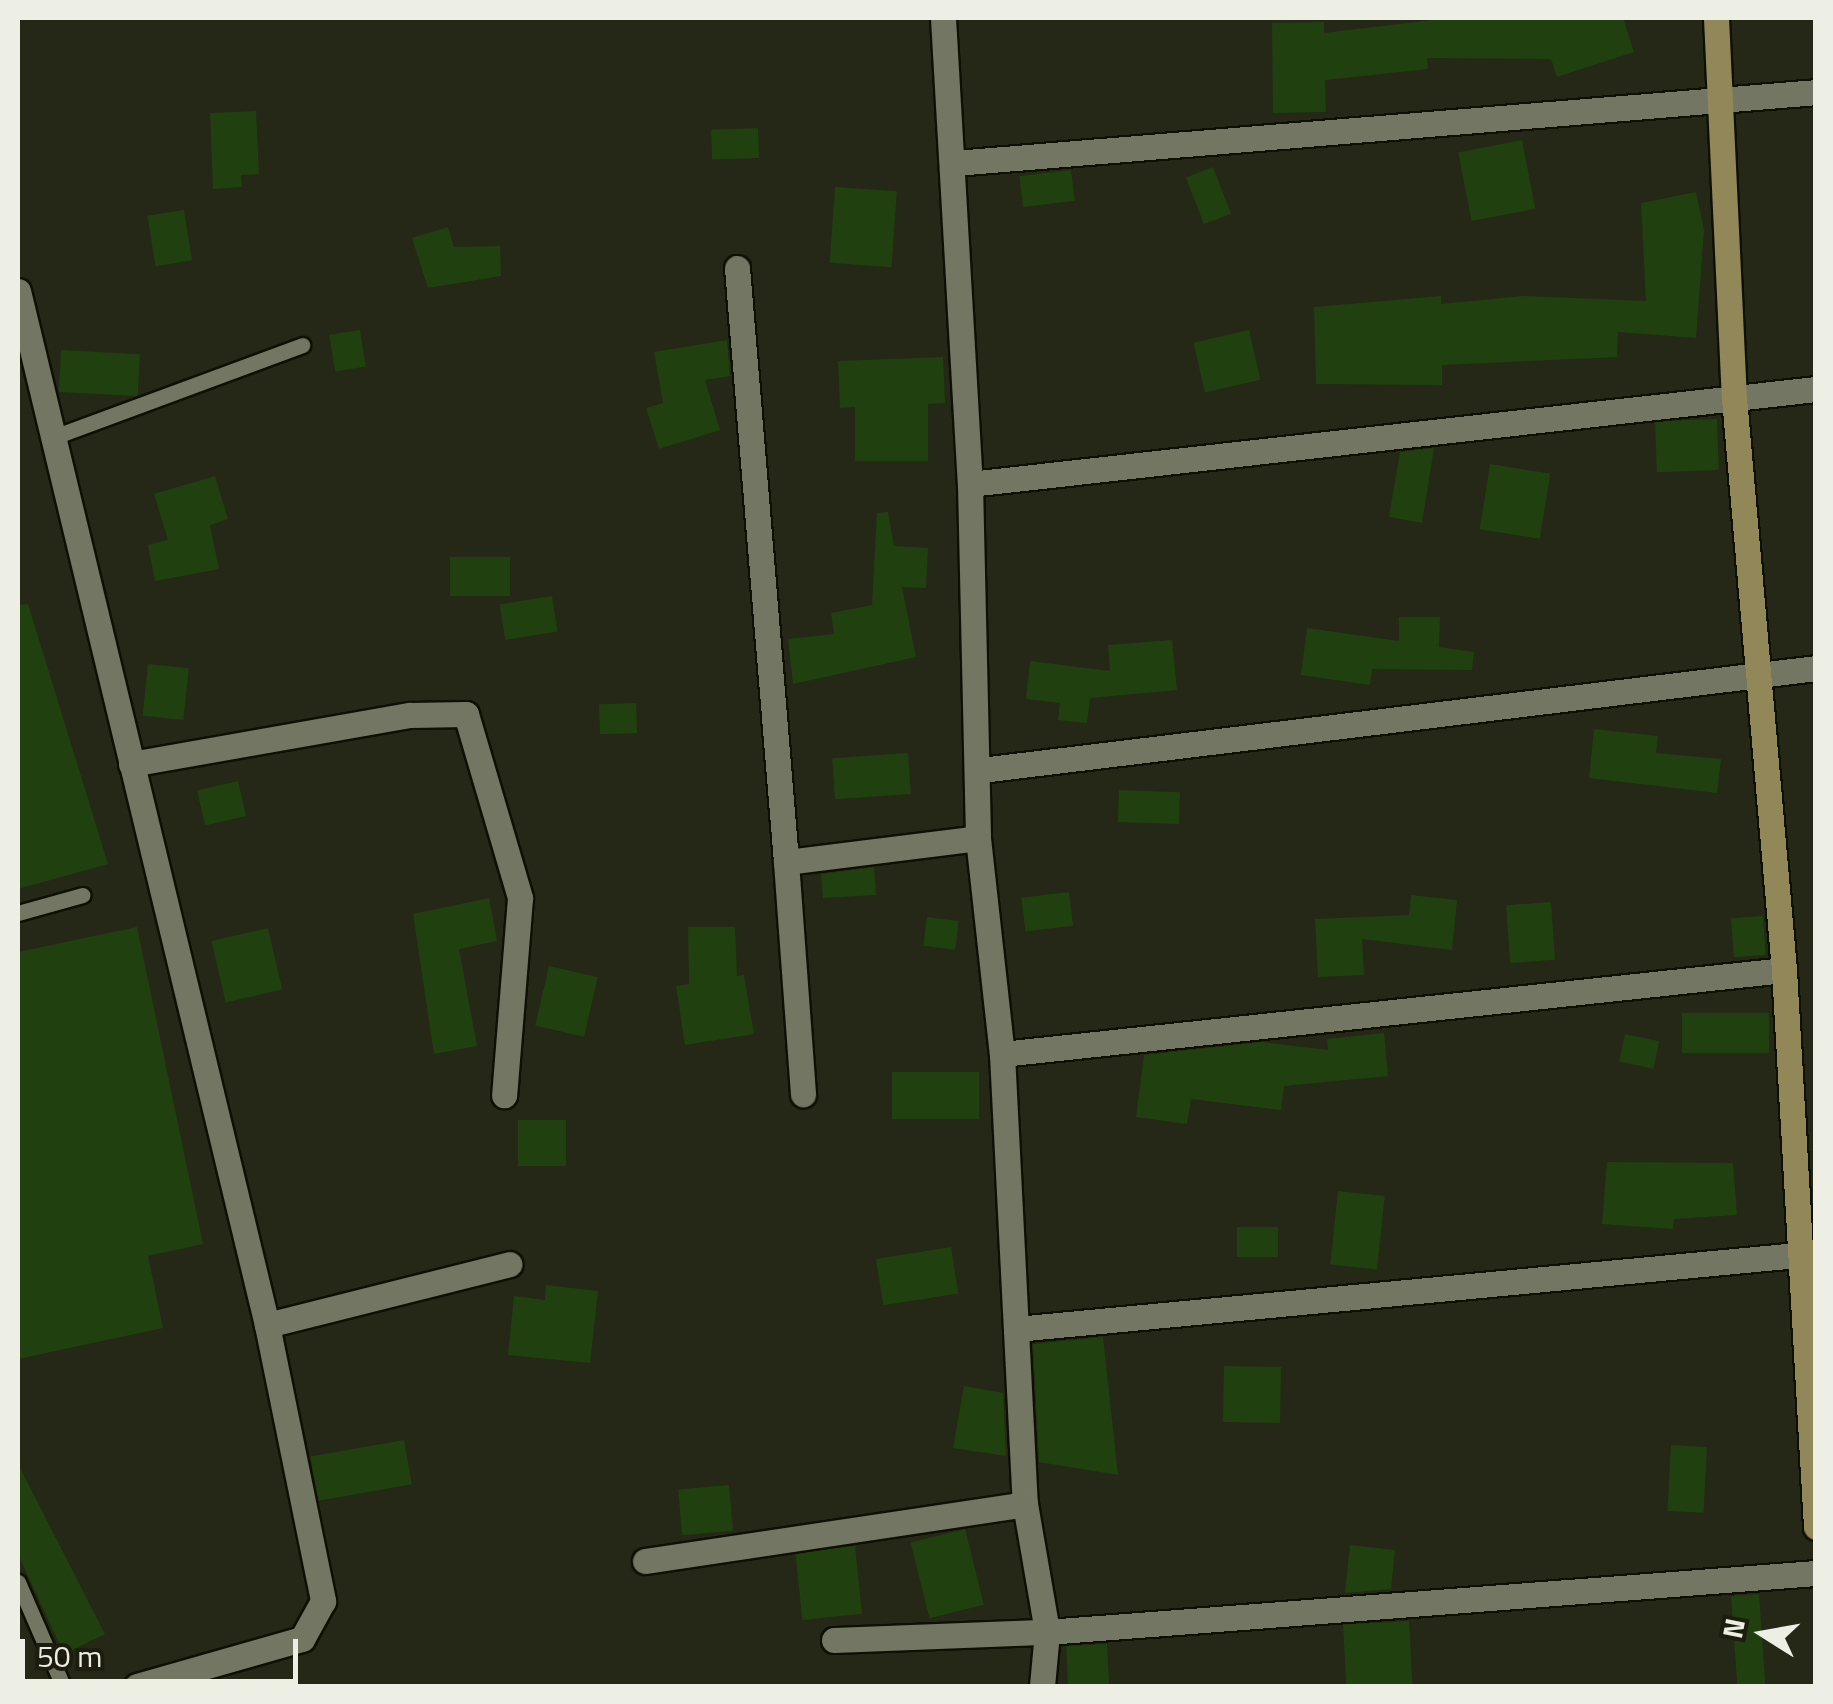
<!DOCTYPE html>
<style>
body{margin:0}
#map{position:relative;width:1833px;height:1704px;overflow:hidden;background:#252717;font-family:"Titillium Web",sans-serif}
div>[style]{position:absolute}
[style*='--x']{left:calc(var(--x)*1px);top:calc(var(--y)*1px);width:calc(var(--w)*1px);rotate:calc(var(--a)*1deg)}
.building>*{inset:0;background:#21400f;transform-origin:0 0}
.roads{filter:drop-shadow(2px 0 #0e1003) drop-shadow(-2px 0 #0e1003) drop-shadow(0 2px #0e1003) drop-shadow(0 -2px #0e1003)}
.lane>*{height:15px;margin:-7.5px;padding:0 7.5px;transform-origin:7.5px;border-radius:7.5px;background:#747664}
.street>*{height:25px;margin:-12.5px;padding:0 12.5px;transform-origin:12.5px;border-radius:12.5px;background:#747664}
.secondary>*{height:25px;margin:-12.5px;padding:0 12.5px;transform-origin:12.5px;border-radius:12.5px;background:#918759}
span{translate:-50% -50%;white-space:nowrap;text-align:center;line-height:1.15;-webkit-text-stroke:8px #1c1d0e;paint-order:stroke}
.frame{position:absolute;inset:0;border:20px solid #edeee4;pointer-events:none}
.north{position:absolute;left:1713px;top:1584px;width:100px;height:100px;-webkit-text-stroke:8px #1c1d0e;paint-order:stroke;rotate:281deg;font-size:28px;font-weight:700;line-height:40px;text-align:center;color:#edeee4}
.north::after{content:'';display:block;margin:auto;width:35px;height:45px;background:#edeee4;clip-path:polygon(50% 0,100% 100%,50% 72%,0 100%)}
.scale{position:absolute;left:20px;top:1639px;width:278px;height:45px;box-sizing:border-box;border:5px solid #edeee4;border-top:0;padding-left:12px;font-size:30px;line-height:35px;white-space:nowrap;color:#edeee4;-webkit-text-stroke:8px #1c1d0e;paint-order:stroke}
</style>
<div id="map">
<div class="building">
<i style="clip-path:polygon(1449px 18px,1623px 18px,1634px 52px,1557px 77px,1551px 59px,1427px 58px,1428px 69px,1325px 80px,1326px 112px,1273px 113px,1272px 23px,1324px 22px,1324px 33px)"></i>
<i style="clip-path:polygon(256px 111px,259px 174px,241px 175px,242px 187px,213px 189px,210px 113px)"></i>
<i style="left:758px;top:128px;width:30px;height:47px;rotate:88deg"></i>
<i style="left:1522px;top:140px;width:70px;height:65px;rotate:79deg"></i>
<i style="left:1213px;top:167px;width:50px;height:29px;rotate:69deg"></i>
<i style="left:1071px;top:170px;width:31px;height:52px;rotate:83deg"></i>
<i style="left:835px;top:187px;width:62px;height:76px;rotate:4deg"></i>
<i style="clip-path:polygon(1696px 192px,1704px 230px,1696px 338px,1618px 332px,1617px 357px,1442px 365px,1442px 385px,1316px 384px,1314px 307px,1441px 296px,1441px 304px,1523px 296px,1646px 301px,1641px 203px)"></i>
<i style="left:184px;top:210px;width:51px;height:37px;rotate:81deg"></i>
<i style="clip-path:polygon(448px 227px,454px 247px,500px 246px,501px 276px,428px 288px,412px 238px)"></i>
<i style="left:360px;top:330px;width:37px;height:31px;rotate:81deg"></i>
<i style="left:1249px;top:330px;width:51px;height:57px;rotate:77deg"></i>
<i style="clip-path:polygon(727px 340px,730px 376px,705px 380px,720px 430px,659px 449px,646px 408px,663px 403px,654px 352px)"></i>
<i style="left:61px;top:350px;width:79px;height:42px;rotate:3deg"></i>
<i style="clip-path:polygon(943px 357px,945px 403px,928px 404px,928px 461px,855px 461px,855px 407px,840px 408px,838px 361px)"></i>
<i style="left:1717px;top:419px;width:51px;height:62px;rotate:88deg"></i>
<i style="clip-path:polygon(1434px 448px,1422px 523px,1389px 517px,1400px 452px)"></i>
<i style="left:1490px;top:464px;width:61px;height:66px;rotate:9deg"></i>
<i style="clip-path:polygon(215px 476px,228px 519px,210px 525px,219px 569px,155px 581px,148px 545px,168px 540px,154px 494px)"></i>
<i style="clip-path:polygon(888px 512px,894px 546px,928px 548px,926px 588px,902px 587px,916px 657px,793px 684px,788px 639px,834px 634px,831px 613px,872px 605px,877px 513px)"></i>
<i style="left:450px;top:557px;width:60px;height:39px"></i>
<i style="left:552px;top:596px;width:36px;height:53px;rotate:81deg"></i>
<i style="clip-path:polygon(28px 604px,108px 864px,18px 889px,18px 605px)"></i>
<i style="clip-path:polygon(1399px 617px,1440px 617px,1439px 647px,1474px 652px,1472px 670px,1372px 669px,1370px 685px,1301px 675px,1307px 628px,1399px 641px)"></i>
<i style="clip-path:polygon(1172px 640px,1177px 690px,1090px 698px,1087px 723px,1058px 720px,1060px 703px,1026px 699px,1030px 661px,1110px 671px,1108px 645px)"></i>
<i style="left:148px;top:664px;width:41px;height:52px;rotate:6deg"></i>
<i style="left:636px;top:703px;width:30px;height:37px;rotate:88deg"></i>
<i style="clip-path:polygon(1594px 729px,1658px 736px,1656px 753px,1721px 759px,1717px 793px,1589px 778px)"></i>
<i style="left:908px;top:753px;width:41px;height:76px;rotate:86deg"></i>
<i style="left:238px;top:781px;width:36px;height:42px;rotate:77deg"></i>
<i style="left:1119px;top:790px;width:61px;height:32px;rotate:2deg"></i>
<i style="clip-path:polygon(874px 867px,876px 895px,823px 898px,821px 874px)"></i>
<i style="left:1069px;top:892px;width:34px;height:48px;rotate:83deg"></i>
<i style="clip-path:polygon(1411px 895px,1457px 900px,1452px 950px,1362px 939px,1364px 975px,1318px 977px,1315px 919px,1409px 915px)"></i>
<i style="clip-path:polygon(489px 898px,497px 941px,459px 949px,477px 1046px,434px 1054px,413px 914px)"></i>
<i style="left:1551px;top:902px;width:58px;height:45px;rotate:86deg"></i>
<i style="left:1763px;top:916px;width:39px;height:32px;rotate:86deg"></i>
<i style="left:927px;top:917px;width:32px;height:29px;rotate:7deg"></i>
<i style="clip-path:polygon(137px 927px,203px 1244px,148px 1256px,163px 1328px,18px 1359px,18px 952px)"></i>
<i style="clip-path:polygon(688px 927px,735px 927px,737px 976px,744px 975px,754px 1034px,685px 1045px,676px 986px,689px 984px)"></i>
<i style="left:268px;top:928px;width:63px;height:58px;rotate:77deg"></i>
<i style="left:549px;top:966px;width:50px;height:61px;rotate:13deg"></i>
<i style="left:1682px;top:1013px;width:87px;height:40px"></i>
<i style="clip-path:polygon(1384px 1033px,1388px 1076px,1284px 1086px,1281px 1110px,1191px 1099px,1187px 1124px,1136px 1117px,1144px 1055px,1262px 1042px,1328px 1050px,1327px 1039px)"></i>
<i style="left:1625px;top:1034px;width:35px;height:28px;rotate:12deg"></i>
<i style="left:892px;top:1072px;width:87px;height:47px"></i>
<i style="left:518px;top:1120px;width:48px;height:46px"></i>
<i style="clip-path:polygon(1607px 1162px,1733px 1163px,1737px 1215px,1674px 1219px,1673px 1229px,1602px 1224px)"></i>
<i style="left:1338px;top:1191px;width:47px;height:74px;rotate:6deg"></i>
<i style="left:1237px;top:1227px;width:41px;height:30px"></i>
<i style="left:951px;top:1247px;width:47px;height:76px;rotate:81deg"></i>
<i style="clip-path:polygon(546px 1285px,598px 1291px,590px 1363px,508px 1355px,514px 1296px,545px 1300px)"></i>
<i style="clip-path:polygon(1103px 1337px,1118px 1475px,1039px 1462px,1033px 1344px)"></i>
<i style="left:1224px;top:1366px;width:57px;height:56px;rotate:1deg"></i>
<i style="clip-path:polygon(964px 1386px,1003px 1393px,1006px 1456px,953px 1448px)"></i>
<i style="left:404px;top:1440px;width:45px;height:95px;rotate:80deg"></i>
<i style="left:1671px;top:1445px;width:36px;height:66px;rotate:3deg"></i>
<i style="clip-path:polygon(18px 1464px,105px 1634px,64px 1654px,18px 1554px)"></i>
<i style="left:729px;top:1485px;width:46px;height:51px;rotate:85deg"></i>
<i style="left:965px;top:1529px;width:78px;height:56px;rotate:76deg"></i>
<i style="clip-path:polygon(1350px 1545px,1395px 1550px,1391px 1589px,1345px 1593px)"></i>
<i style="left:855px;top:1546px;width:68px;height:60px;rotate:84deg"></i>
<i style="left:1759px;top:1594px;width:92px;height:28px;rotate:86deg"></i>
<i style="left:1409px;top:1621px;width:65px;height:66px;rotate:87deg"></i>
<i style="left:1107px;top:1644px;width:42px;height:41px;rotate:87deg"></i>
</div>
<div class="roads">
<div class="lane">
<i style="--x:51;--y:438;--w:268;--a:-20.3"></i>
<i style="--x:18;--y:913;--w:67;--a:-15.5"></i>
<i style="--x:18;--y:1582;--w:113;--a:66.6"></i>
</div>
<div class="street">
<i style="--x:943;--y:18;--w:467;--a:86.7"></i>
<i style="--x:970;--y:484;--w:354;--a:88.7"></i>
<i style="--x:978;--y:838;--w:217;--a:83.7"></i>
<i style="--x:1002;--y:1054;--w:451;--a:87.1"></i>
<i style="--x:1025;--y:1504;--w:130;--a:80.2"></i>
<i style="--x:1047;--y:1632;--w:771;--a:-4.39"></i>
<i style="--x:955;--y:163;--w:864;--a:-4.71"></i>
<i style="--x:737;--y:268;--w:596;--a:85.28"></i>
<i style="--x:786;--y:862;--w:193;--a:-7.1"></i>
<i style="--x:18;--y:291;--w:1064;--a:76.46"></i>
<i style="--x:267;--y:1325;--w:282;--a:78.5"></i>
<i style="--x:323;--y:1601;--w:43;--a:118.9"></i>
<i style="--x:302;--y:1639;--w:172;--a:164.1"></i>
<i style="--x:970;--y:484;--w:851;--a:-6.41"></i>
<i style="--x:131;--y:764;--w:283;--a:-10"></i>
<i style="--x:410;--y:715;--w:56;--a:-1"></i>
<i style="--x:466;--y:714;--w:192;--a:73.6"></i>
<i style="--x:520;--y:898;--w:198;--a:94.6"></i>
<i style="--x:981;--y:770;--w:841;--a:-6.96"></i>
<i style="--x:786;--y:862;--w:233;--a:85.8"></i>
<i style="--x:1002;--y:1054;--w:786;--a:-6.13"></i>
<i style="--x:267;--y:1325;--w:250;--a:-14.1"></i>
<i style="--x:1016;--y:1329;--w:784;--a:-5.41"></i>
<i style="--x:645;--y:1561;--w:384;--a:-8.5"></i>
<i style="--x:834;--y:1640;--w:213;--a:-2.2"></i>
<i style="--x:1047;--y:1632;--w:54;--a:95.3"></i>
</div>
<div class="secondary">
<i style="--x:1716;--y:18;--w:380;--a:87.3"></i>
<i style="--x:1734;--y:398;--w:574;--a:85"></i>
<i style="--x:1784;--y:970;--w:558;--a:86.71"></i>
</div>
</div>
<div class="frame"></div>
<div class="north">N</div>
<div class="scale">50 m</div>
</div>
